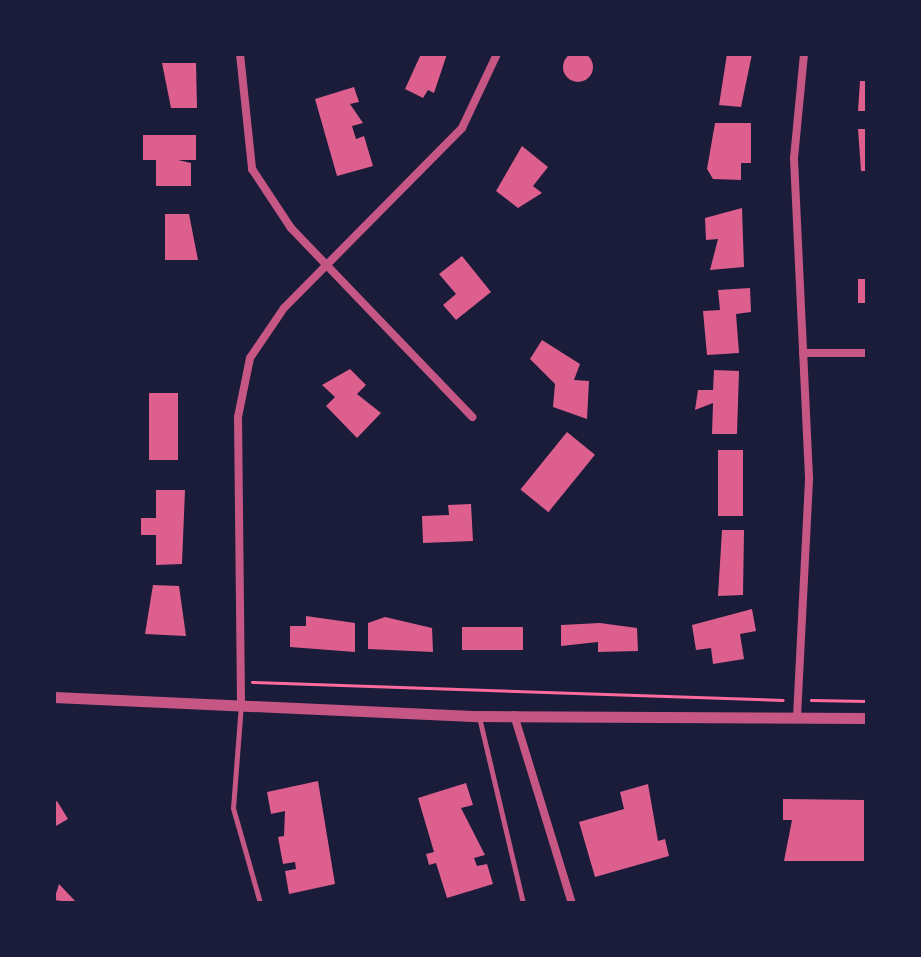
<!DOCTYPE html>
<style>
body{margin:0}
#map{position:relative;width:921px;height:957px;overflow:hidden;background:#1b1b3a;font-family:"Noto Sans",sans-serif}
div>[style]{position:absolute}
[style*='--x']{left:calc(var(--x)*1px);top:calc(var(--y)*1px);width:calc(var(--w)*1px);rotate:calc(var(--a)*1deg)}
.building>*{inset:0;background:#dd5f8e;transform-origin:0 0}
.round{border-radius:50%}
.path>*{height:3px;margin:-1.5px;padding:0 1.5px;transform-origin:1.5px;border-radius:1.5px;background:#ff6b9d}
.service>*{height:5px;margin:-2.5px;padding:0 2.5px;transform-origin:2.5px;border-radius:2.5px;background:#c65784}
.minor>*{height:8px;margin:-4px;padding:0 4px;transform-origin:4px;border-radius:4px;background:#c65784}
.tertiary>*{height:11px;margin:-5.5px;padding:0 5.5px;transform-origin:5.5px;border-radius:5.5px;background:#c65784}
span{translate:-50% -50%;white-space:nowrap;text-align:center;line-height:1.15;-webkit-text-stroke:8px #1b1b3a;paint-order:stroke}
.frame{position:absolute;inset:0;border:56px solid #1b1b3a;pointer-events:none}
</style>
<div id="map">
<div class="building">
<i class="round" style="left:563px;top:52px;width:30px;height:30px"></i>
<i style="clip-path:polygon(421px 54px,447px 54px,434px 93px,428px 90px,423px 98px,405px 89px)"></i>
<i style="clip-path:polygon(727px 54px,752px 54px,741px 107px,719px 105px)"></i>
<i style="clip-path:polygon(162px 63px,196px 63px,197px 108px,171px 108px)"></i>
<i style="clip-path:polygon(860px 81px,867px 81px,867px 111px,858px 111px)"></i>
<i style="clip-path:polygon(354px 87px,359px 102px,350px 104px,363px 123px,352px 126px,356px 139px,364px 136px,373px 166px,337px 176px,315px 99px)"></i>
<i style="clip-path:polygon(715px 123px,751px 123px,751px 163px,741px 163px,741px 180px,713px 179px,707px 169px)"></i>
<i style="clip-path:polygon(858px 129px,867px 129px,867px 171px,861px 171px)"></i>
<i style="clip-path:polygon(143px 135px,196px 135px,196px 160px,178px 160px,191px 163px,191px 186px,156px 186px,156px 160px,143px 160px)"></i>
<i style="clip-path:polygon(522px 146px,548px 167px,533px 186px,542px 193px,518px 208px,496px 191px)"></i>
<i style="clip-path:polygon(742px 208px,744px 267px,710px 270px,718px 239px,706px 240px,705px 218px)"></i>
<i style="clip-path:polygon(165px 214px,189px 214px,198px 260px,165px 260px)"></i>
<i style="clip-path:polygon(462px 256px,491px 292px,456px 320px,443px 305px,456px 294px,439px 274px)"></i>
<i style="left:858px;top:279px;width:9px;height:24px"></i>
<i style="clip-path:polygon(750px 288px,751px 312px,736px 314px,739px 353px,707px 355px,703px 311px,720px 310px,718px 290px)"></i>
<i style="clip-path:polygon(542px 340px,580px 364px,574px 380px,589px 381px,587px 419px,553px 407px,555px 384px,530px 359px)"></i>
<i style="clip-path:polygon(350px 369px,366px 385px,357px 394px,381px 413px,357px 438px,326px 406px,335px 397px,322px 385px)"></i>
<i style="clip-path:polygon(714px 370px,739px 371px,737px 434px,712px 434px,713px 403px,695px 410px,698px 390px,713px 390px)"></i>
<i style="left:149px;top:393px;width:29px;height:67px"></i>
<i style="left:567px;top:432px;width:36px;height:74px;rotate:39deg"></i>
<i style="left:718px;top:450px;width:25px;height:66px"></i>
<i style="clip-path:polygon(156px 490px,185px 490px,182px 564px,156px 565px,156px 535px,141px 535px,141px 518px,156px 518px)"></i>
<i style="clip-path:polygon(471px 504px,473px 541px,423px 543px,422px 516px,449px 515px,448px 505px)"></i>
<i style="clip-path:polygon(722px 530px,744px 530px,743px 595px,718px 596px)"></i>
<i style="clip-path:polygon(153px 585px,179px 586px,186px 636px,145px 634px)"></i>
<i style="clip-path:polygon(752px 609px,756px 631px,740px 634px,744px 659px,713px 664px,711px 648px,696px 650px,692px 625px)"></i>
<i style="clip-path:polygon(306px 616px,355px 623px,355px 652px,290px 647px,290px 626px,306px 626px)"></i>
<i style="clip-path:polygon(385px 617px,432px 628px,433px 652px,368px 649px,368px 623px)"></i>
<i style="clip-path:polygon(600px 623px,637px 628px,638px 651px,598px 652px,598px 642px,561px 646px,561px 625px)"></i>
<i style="left:462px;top:627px;width:61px;height:23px"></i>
<i style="clip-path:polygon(318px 781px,335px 884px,289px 894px,285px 871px,296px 869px,295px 862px,283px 864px,278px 837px,284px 836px,285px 811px,271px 814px,267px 792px)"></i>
<i style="clip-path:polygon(466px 783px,473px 805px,461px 808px,485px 855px,474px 858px,477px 866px,487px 864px,493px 884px,447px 898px,436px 863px,429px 865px,426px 854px,434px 852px,418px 798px)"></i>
<i style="clip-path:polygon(648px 784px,658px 841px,665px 839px,669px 856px,595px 877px,579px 822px,624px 809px,620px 792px)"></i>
<i style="clip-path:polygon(783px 799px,864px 800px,864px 861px,784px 861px,792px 820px,783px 820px)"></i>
<i style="clip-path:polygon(57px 801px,68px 819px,54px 827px,54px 803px)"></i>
<i style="clip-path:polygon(59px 884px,77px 903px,54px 900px)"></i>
</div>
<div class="path">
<i style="--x:252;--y:682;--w:531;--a:1.94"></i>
<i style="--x:811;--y:700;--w:56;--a:1"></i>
</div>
<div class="service">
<i style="--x:241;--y:704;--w:104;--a:94.4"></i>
<i style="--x:233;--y:808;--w:99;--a:74.1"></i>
<i style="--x:479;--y:717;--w:191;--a:76.7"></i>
</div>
<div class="minor">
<i style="--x:240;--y:54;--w:116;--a:84"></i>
<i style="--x:252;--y:169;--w:71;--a:56.5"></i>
<i style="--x:291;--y:228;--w:262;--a:46.2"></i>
<i style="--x:803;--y:353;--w:64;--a:0"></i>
<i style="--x:241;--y:702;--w:285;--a:-90.6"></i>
<i style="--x:238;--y:417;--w:60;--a:-78.5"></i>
<i style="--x:250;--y:358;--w:60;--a:-55.8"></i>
<i style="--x:284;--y:308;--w:253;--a:-45.3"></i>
<i style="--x:462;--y:128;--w:82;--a:-64.7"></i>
<i style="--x:514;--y:715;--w:197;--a:72.9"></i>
<i style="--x:797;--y:717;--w:240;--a:-87.1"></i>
<i style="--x:809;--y:477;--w:319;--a:-92.7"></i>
<i style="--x:794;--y:158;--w:104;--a:-84.5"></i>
</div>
<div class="tertiary">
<i style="--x:54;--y:697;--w:424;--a:2.6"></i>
<i style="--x:478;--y:716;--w:389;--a:0.3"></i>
</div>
<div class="frame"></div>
</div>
